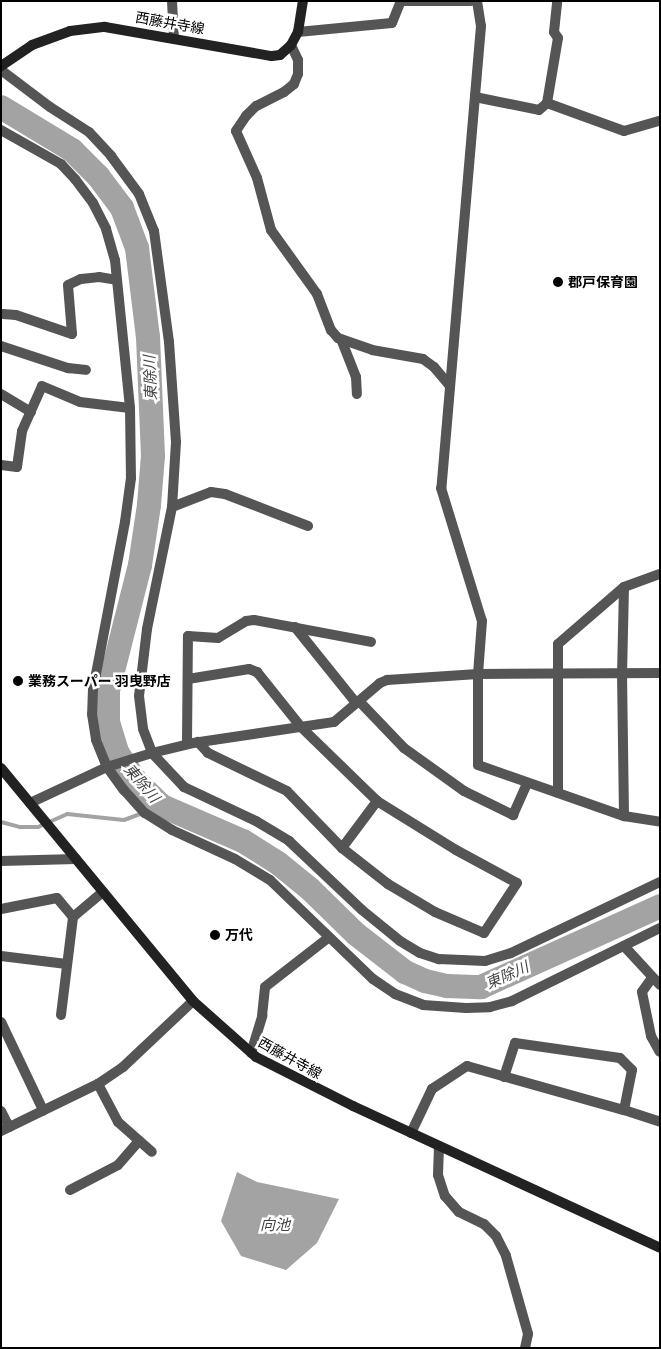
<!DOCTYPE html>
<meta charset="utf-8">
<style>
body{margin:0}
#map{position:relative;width:661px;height:1349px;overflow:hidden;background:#fff;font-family:Barlow,"Noto Sans JP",sans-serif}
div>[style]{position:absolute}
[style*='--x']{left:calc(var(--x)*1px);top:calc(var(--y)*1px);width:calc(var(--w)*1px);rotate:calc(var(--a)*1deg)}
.water>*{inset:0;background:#a3a3a3}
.stream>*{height:4px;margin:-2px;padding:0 2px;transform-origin:2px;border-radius:2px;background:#a3a3a3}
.river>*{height:24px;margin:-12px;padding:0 12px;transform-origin:12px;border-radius:12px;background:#a3a3a3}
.minor>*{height:10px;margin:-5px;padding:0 5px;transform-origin:5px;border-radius:5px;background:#555}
.tertiary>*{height:10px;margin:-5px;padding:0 5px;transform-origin:5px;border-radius:5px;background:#555}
.secondary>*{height:10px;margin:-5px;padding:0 5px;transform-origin:5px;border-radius:5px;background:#222}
.dots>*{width:14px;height:14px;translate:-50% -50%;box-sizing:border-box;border:2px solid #fff;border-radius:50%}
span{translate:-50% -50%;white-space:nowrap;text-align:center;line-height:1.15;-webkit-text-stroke:5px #fff;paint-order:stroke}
.street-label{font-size:14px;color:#000}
.poi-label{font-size:14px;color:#000;font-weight:700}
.left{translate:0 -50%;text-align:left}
.water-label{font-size:15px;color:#444;font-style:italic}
.frame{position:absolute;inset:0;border:2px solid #000;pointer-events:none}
</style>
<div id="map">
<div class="water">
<i style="clip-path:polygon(237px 1172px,257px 1182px,339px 1199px,317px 1243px,286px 1270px,241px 1256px,221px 1221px)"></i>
</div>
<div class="stream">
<i style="--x:1;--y:822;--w:20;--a:15"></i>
<i style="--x:20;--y:827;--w:18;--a:0"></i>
<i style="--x:38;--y:827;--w:32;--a:-24"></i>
<i style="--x:67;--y:814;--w:57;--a:6"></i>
<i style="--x:124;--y:820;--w:40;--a:-20.2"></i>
</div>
<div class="river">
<i style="--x:1;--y:107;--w:83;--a:31.2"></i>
<i style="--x:72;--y:150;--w:37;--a:45"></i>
<i style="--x:98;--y:176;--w:40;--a:53"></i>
<i style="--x:122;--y:208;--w:43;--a:69.4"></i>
<i style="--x:137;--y:248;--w:90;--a:83"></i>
<i style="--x:148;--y:337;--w:119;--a:87.6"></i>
<i style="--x:153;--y:456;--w:49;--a:94.7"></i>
<i style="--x:149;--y:505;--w:61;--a:98.5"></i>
<i style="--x:140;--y:565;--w:130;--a:104.3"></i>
<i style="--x:108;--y:691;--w:31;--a:90"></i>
<i style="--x:108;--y:722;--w:31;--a:73"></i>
<i style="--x:117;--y:752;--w:35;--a:57"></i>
<i style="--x:136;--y:781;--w:36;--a:44"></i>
<i style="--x:162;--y:806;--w:88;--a:23.4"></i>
<i style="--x:243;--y:841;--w:41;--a:32.2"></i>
<i style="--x:278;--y:863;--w:41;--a:39.1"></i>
<i style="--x:310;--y:889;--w:64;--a:44.4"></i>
<i style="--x:356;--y:934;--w:62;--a:37.8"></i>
<i style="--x:405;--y:972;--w:22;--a:24"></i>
<i style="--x:425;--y:981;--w:23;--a:13"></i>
<i style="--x:447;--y:986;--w:34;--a:2"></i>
<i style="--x:481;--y:987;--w:196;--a:-24.3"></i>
</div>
<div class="minor">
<i style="--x:172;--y:1;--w:37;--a:87"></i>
<i style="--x:477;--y:1;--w:25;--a:81"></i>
<i style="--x:481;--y:26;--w:464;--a:94.9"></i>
<i style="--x:441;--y:488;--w:139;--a:72.9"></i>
<i style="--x:482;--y:621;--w:53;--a:94.3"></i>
<i style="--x:478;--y:674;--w:91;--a:90"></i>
<i style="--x:478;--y:765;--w:155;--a:19.3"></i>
<i style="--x:624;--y:816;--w:36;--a:9"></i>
<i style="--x:298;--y:32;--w:94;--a:-5.5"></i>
<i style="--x:392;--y:23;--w:24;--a:-68"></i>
<i style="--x:401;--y:1;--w:70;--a:0"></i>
<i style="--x:291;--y:45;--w:17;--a:65"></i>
<i style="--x:298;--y:60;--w:14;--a:90"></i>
<i style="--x:298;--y:74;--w:11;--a:112"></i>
<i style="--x:294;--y:84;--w:13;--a:141"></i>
<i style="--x:284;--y:92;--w:31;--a:153"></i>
<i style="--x:256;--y:106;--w:14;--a:135"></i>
<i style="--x:246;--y:116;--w:18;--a:124"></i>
<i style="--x:236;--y:131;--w:51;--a:65.9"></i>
<i style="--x:257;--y:178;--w:54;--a:74.9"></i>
<i style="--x:271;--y:230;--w:79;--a:54.3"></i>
<i style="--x:317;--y:294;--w:39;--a:69"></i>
<i style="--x:331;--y:330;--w:11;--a:49"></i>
<i style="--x:338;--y:338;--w:36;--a:19"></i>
<i style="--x:372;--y:350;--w:52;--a:10"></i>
<i style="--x:423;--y:359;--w:14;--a:36"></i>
<i style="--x:434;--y:367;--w:25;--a:50"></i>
<i style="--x:1;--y:70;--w:61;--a:37.1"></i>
<i style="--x:50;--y:107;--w:46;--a:32.7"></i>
<i style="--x:89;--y:132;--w:33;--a:47"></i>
<i style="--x:111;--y:156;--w:47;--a:53.6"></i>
<i style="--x:139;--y:194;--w:40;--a:68"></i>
<i style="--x:154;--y:231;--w:112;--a:82.3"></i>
<i style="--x:169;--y:342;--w:100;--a:86"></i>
<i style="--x:176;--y:442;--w:65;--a:93.5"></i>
<i style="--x:172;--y:507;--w:125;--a:101.6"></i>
<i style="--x:147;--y:629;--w:67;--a:96.8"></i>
<i style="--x:139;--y:696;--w:33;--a:83"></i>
<i style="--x:143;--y:729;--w:26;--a:69"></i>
<i style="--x:152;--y:753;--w:47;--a:46.7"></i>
<i style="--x:184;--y:787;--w:80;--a:25.3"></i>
<i style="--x:256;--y:821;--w:39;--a:31"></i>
<i style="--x:289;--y:841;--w:100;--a:43.4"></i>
<i style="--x:362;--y:910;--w:49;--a:39.2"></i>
<i style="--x:400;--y:941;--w:23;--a:31"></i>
<i style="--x:420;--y:953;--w:20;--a:18"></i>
<i style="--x:439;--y:959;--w:46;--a:2.5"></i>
<i style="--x:485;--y:961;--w:27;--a:-17"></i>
<i style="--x:511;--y:953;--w:165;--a:-25.5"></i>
<i style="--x:475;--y:97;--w:65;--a:11.5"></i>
<i style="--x:539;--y:110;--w:11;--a:-41"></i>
<i style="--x:547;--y:103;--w:66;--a:-80.4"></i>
<i style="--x:558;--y:38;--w:7;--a:-124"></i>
<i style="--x:554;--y:32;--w:31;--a:-84"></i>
<i style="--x:547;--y:103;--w:82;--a:20"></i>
<i style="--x:624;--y:131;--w:37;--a:-16"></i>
<i style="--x:1;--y:130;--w:69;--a:29.5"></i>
<i style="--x:61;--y:164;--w:21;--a:47"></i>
<i style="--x:75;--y:179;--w:30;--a:53"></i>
<i style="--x:93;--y:203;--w:29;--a:63"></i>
<i style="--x:106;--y:229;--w:32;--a:74"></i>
<i style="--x:115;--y:260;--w:149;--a:84.2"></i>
<i style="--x:130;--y:408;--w:70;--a:89.2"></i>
<i style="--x:131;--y:478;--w:44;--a:97.8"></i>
<i style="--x:125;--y:522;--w:170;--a:100.8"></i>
<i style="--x:93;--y:689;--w:25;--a:92"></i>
<i style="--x:92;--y:714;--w:26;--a:81"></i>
<i style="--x:96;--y:740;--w:29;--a:68"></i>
<i style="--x:107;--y:767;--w:29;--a:54"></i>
<i style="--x:124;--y:790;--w:31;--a:48"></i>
<i style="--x:145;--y:813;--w:32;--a:32"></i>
<i style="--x:172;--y:830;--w:69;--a:24.7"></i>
<i style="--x:235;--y:859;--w:41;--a:31"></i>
<i style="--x:270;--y:880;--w:143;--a:43.9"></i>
<i style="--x:373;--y:979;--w:27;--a:34"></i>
<i style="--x:395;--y:994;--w:30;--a:21"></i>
<i style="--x:423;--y:1005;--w:43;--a:4"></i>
<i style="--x:466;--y:1008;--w:24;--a:-2"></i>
<i style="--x:490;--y:1007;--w:23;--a:-15"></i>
<i style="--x:512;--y:1001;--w:165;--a:-26.3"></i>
<i style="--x:3;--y:314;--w:13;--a:4"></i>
<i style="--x:16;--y:315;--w:59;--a:18.7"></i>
<i style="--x:72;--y:334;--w:49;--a:-94.7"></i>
<i style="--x:68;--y:285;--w:14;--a:-25"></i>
<i style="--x:81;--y:279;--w:18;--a:-6"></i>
<i style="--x:99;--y:277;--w:18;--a:9"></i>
<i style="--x:341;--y:339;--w:41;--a:68.5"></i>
<i style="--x:356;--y:377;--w:17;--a:87"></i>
<i style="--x:1;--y:346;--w:71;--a:18.2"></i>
<i style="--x:68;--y:368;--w:18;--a:6"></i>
<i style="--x:1;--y:394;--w:35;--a:31"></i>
<i style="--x:1;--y:465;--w:16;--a:7"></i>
<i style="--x:17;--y:467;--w:36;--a:-82"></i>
<i style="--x:22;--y:431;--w:49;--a:-66"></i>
<i style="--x:42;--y:386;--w:41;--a:22.8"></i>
<i style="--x:80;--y:402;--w:50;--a:6.8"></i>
<i style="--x:172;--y:507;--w:42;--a:-21"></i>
<i style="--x:211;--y:492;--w:14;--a:8"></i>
<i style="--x:225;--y:494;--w:89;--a:21.1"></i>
<i style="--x:624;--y:587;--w:86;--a:91.3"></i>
<i style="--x:622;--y:673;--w:143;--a:89.2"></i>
<i style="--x:295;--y:627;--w:97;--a:51.2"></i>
<i style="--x:478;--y:674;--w:182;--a:-0.3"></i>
<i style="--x:188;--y:679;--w:62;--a:-9.3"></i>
<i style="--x:249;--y:669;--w:9;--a:21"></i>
<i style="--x:257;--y:672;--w:70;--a:51.3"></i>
<i style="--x:301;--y:727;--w:106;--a:44.2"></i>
<i style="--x:377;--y:801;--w:93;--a:31.8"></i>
<i style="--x:456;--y:850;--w:69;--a:28.4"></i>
<i style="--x:517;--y:883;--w:60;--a:123.4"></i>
<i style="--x:484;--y:933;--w:53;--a:-156.8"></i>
<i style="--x:435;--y:912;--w:55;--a:-149.2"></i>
<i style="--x:388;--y:884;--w:58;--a:-142"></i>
<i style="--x:342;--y:848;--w:79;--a:-134"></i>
<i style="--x:287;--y:791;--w:88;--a:-154.3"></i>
<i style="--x:208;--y:753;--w:15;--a:-132"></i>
<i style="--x:359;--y:701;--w:65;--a:46.2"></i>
<i style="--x:404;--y:748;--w:74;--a:35.6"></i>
<i style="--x:464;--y:791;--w:55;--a:26.1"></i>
<i style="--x:513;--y:815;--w:35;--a:-66"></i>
<i style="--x:187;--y:744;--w:108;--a:-89.5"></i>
<i style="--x:188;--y:636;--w:30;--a:4"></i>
<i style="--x:218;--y:638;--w:33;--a:-31"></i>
<i style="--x:246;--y:621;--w:8;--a:-7"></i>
<i style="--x:254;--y:620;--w:119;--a:10.6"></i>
<i style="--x:558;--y:793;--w:149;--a:-90"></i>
<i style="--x:558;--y:644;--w:87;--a:-40.8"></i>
<i style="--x:624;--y:587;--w:38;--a:-20"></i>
<i style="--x:342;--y:848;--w:59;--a:-53.3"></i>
<i style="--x:1;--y:861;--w:75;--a:-1.5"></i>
<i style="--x:1;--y:909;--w:57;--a:-11.1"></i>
<i style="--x:57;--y:898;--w:25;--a:50"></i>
<i style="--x:624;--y:946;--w:53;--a:47.3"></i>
<i style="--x:1;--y:956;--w:66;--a:6.9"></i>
<i style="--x:652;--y:978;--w:17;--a:126"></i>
<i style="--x:642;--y:992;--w:45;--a:78.4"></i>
<i style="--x:651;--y:1036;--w:18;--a:61"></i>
<i style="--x:61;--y:1015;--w:99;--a:-83"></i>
<i style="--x:73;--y:917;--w:39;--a:-40"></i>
<i style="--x:1;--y:1022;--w:98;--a:64.5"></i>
<i style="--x:251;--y:1053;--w:39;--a:-73"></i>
<i style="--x:262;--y:1016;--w:29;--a:-84"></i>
<i style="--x:265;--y:987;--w:80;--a:-37.9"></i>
<i style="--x:504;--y:1077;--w:36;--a:-72"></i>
<i style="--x:515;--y:1043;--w:106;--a:8.1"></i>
<i style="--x:620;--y:1058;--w:17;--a:45"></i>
<i style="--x:632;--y:1070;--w:41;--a:101.3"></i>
<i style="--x:98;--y:1084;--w:43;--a:62.2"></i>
<i style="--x:118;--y:1122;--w:45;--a:41.4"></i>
<i style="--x:1;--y:1111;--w:18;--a:63"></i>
<i style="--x:411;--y:1133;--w:49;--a:-64.5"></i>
<i style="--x:432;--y:1089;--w:42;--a:-33.3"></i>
<i style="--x:467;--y:1066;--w:163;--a:15.7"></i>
<i style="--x:624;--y:1110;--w:38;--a:18"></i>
<i style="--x:439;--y:1146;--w:29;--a:92"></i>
<i style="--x:438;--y:1175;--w:22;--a:72"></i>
<i style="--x:445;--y:1196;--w:21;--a:49"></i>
<i style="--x:459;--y:1212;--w:28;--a:26"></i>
<i style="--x:484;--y:1224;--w:17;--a:45"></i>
<i style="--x:496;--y:1236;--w:22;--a:63"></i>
<i style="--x:506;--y:1256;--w:81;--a:74.2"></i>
<i style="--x:528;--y:1334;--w:14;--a:102"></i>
<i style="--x:70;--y:1190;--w:54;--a:-27.5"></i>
<i style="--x:118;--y:1165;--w:32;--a:-49"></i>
</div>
<div class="tertiary">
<i style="--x:30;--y:803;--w:85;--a:-25.1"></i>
<i style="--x:107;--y:767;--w:47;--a:-17.3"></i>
<i style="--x:152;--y:753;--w:42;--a:-13.7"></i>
<i style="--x:193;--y:743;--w:143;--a:-8.5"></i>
<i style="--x:334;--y:722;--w:60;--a:-40.3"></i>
<i style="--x:380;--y:683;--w:8;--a:-23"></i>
<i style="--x:387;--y:680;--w:91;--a:-3.8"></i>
<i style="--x:1;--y:1131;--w:108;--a:-25.9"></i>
<i style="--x:98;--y:1084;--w:30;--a:-34"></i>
<i style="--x:123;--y:1067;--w:96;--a:-43.3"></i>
</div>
<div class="secondary">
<i style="--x:1;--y:66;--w:37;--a:-34"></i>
<i style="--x:32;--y:45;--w:40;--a:-20.2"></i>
<i style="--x:70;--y:31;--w:35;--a:-7"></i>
<i style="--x:105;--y:27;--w:169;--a:9.9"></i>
<i style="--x:272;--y:56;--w:8;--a:-7"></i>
<i style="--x:280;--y:55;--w:15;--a:-42"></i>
<i style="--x:291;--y:45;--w:15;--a:-62"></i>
<i style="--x:298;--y:32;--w:31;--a:-81"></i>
<i style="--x:1;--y:768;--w:302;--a:50.5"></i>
<i style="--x:193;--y:1001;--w:84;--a:41.6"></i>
<i style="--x:256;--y:1057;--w:109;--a:26.8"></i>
<i style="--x:353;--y:1106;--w:338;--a:24.8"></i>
</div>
<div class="dots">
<i style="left:558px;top:282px;background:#000"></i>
<i style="left:18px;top:681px;background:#000"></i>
<i style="left:215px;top:935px;background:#000"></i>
</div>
<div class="street-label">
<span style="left:170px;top:23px;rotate:10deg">西藤井寺線</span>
<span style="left:290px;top:1058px;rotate:29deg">西藤井寺線</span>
</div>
<div class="poi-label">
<span class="left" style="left:568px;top:282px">郡戸保育園</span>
<span class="left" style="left:28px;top:681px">業務スーパー 羽曳野店</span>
<span class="left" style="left:225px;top:935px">万代</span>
</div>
<div class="water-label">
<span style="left:150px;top:378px;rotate:-92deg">東除川</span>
<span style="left:142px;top:783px;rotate:49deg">東除川</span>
<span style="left:507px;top:975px;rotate:-24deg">東除川</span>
<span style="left:275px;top:1225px">向池</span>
</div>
<div class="frame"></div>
</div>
